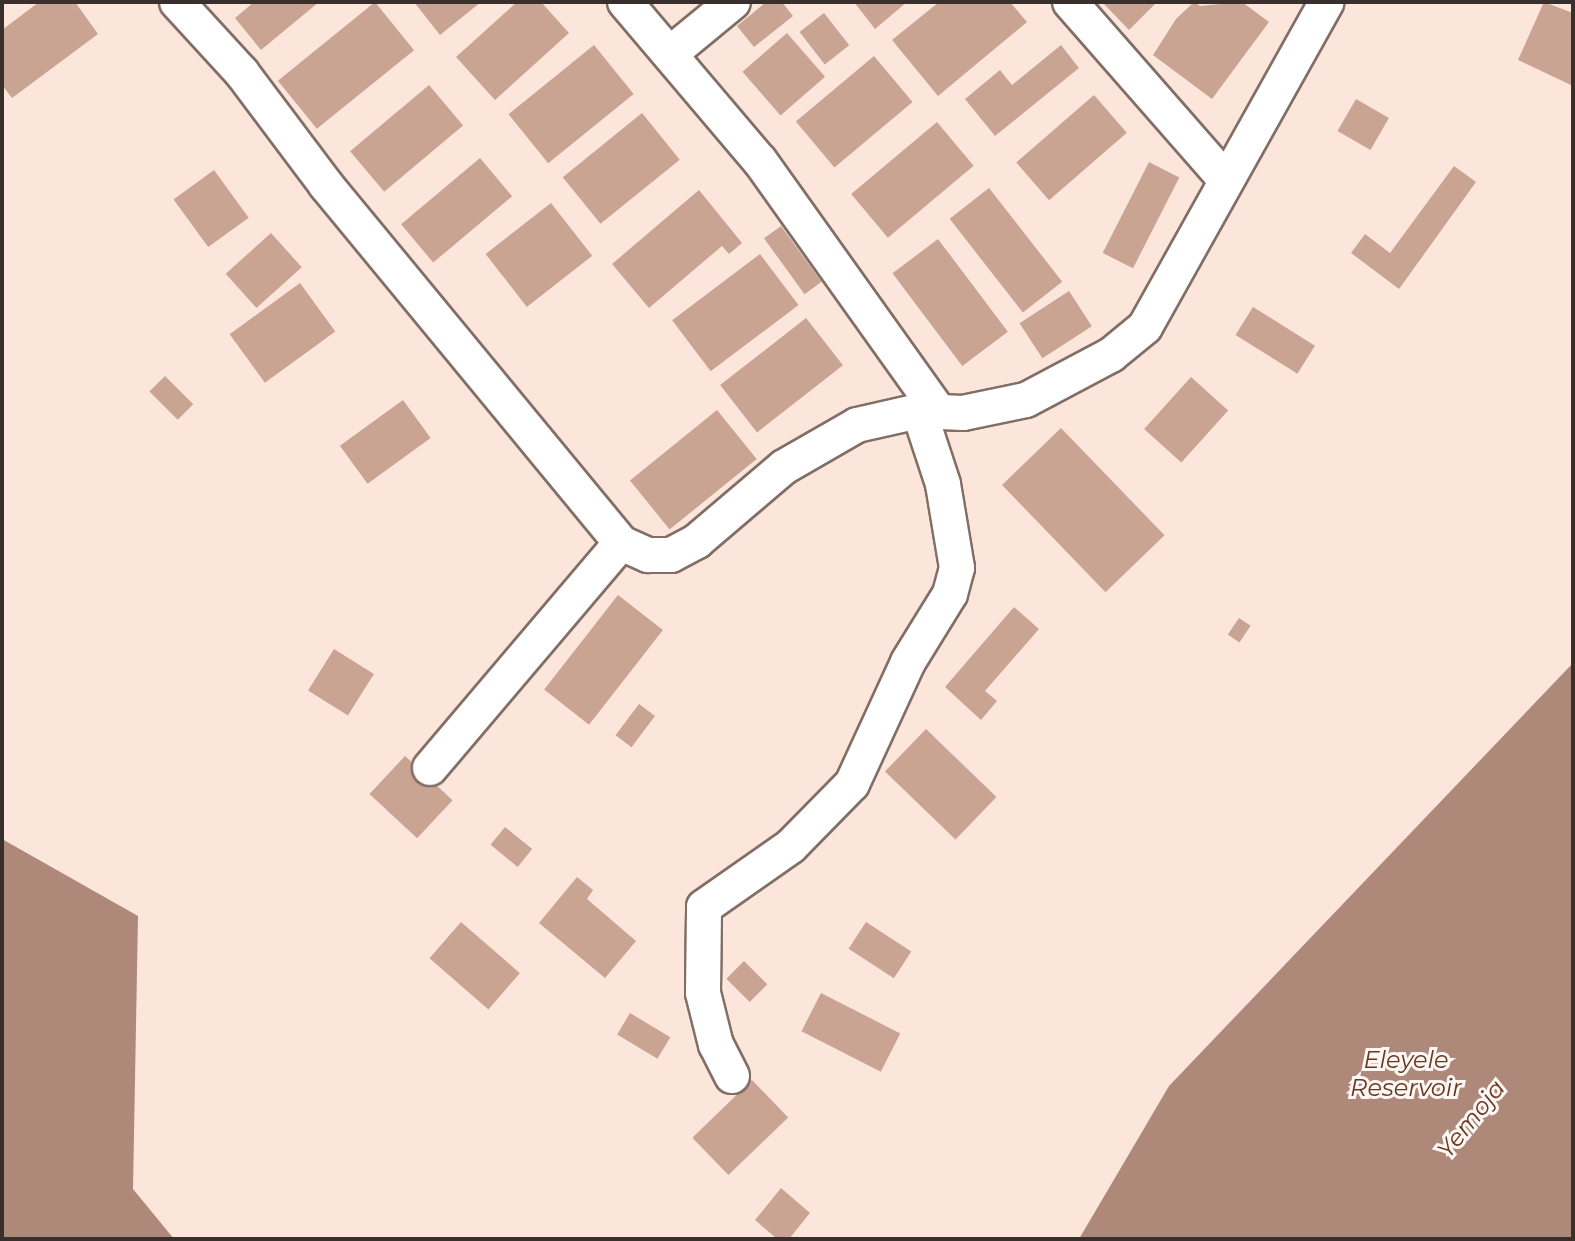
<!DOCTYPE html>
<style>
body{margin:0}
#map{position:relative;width:1575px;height:1241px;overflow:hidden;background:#fce6dc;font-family:Montserrat,sans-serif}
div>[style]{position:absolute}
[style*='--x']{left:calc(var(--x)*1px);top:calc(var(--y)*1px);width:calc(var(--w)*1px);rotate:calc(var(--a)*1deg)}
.water>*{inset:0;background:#ae8979}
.building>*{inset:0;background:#c9a493;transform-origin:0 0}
.roads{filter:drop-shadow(2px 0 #816e65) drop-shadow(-2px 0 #816e65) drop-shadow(0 2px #816e65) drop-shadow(0 -2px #816e65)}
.street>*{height:34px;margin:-17px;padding:0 17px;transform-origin:17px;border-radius:17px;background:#fff}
span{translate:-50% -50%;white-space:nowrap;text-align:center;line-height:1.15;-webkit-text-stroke:6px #fcf7f5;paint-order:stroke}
.water-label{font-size:24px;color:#6a371f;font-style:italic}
.frame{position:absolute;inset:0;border:4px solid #39302d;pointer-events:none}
</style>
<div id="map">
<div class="water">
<i style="clip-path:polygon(1573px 663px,1573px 1239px,1079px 1239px,1169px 1086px)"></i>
<i style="clip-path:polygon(2px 839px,138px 916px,133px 1189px,174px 1239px,2px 1239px)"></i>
</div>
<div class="building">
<i style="clip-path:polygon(39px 2px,75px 2px,98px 34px,12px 98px,2px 85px,2px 30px)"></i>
<i style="clip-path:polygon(254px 2px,319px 2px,261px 50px,235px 18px)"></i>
<i style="left:375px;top:2px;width:62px;height:125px;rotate:51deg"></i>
<i style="clip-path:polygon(414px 2px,481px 2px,440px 35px)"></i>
<i style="clip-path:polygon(517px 2px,541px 2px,569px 33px,495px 100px,456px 57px)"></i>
<i style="clip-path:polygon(766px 2px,782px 2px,793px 16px,754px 47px,737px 26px)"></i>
<i style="clip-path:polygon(854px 2px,907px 2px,875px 29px)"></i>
<i style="clip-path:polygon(939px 2px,1010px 2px,1027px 22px,938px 96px,892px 40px)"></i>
<i style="clip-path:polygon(1102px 2px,1157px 2px,1129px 30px)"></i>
<i style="clip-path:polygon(1194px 2px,1200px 6px,1242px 2px,1269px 22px,1212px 99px,1153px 55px,1176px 19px)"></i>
<i style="clip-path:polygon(1544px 2px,1573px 13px,1573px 86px,1518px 60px)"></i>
<i style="left:824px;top:13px;width:41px;height:31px;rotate:52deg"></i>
<i style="left:787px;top:33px;width:58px;height:59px;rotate:49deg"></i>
<i style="left:594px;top:45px;width:63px;height:110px;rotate:51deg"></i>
<i style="clip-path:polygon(1061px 45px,1079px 68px,995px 136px,965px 99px,1000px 70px,1012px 85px)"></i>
<i style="left:874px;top:56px;width:60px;height:102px;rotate:50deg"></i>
<i style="left:429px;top:85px;width:53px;height:103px;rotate:50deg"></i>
<i style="left:1094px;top:95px;width:50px;height:103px;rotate:49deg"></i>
<i style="left:1356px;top:99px;width:38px;height:37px;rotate:30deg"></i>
<i style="left:642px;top:113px;width:60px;height:102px;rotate:51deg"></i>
<i style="left:937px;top:122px;width:57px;height:112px;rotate:50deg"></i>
<i style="left:480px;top:158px;width:50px;height:103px;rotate:50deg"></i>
<i style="left:1149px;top:162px;width:34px;height:102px;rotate:27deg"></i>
<i style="clip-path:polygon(1454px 166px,1476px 182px,1399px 289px,1351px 253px,1365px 234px,1390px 253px)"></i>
<i style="left:214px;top:170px;width:59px;height:50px;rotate:54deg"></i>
<i style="left:989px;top:188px;width:119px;height:50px;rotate:52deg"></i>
<i style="clip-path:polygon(699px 190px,742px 243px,729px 254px,722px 246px,649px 308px,612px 264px)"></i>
<i style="left:551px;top:203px;width:67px;height:83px;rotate:52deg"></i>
<i style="left:781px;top:226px;width:69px;height:21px;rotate:54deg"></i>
<i style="left:271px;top:233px;width:46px;height:61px;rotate:48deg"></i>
<i style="left:938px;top:239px;width:116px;height:57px;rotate:53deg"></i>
<i style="left:760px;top:254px;width:64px;height:110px;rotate:53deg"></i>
<i style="left:300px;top:283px;width:60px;height:87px;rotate:54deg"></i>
<i style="left:1069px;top:291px;width:42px;height:59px;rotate:57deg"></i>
<i style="left:1253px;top:307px;width:73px;height:33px;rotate:32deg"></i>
<i style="left:806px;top:318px;width:60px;height:109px;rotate:52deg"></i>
<i style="left:165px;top:376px;width:40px;height:22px;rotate:45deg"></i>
<i style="left:1191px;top:377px;width:50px;height:70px;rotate:42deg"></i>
<i style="left:403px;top:400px;width:47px;height:78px;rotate:54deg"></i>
<i style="left:717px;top:410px;width:63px;height:112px;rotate:51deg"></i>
<i style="left:1061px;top:428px;width:149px;height:82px;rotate:46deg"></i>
<i style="left:618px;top:595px;width:57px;height:120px;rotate:38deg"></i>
<i style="clip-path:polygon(1014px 607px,1039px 629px,985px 691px,997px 701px,981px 720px,945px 687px)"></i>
<i style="left:1239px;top:618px;width:14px;height:20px;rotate:34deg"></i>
<i style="left:334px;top:649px;width:47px;height:49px;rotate:32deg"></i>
<i style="left:639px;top:704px;width:20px;height:39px;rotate:37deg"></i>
<i style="left:926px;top:729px;width:98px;height:59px;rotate:44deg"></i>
<i style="left:405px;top:756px;width:65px;height:52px;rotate:43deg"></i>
<i style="left:505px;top:827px;width:35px;height:23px;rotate:39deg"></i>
<i style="clip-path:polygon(577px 877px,593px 890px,587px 899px,636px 941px,605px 978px,539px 923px)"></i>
<i style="left:461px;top:922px;width:78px;height:48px;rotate:41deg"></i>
<i style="left:866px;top:922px;width:54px;height:32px;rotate:33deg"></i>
<i style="left:744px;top:961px;width:33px;height:25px;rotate:45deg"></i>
<i style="left:821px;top:993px;width:89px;height:43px;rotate:27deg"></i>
<i style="left:630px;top:1013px;width:47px;height:25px;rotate:31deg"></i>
<i style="left:752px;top:1080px;width:52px;height:83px;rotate:46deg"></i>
<i style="clip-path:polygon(781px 1188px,810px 1213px,789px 1239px,777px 1239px,755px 1220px)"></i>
</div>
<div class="roads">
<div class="street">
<i style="--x:177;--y:2;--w:96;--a:47.5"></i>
<i style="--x:242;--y:73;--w:140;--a:53.1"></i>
<i style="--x:326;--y:185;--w:464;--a:50.5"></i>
<i style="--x:621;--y:543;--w:30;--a:24"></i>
<i style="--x:648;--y:555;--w:23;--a:0"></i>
<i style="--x:671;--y:555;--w:30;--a:-28"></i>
<i style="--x:697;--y:541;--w:114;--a:-40.4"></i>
<i style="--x:784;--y:467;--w:84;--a:-29.9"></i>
<i style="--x:857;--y:425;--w:64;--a:-12.7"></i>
<i style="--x:919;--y:411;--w:44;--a:2.6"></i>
<i style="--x:963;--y:413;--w:64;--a:-11.7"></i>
<i style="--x:1026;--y:400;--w:96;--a:-27.9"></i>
<i style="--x:1111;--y:355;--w:44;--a:-39.5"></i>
<i style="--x:1145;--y:327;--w:372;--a:-60.8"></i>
<i style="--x:625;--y:2;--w:209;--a:49.7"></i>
<i style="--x:760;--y:161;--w:303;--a:54.5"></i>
<i style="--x:1070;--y:2;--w:237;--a:48.8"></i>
<i style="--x:671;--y:53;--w:80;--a:-39.4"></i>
<i style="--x:430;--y:768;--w:295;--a:-49.7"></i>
<i style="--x:732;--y:1076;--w:35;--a:-117"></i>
<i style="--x:716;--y:1045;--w:54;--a:-104"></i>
<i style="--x:703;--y:993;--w:86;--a:-89.3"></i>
<i style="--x:704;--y:907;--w:106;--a:-35"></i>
<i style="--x:791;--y:846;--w:87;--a:-45.5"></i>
<i style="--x:852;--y:784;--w:134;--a:-65.3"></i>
<i style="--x:908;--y:662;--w:80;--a:-58.3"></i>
<i style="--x:950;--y:594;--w:27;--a:-75"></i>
<i style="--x:957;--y:568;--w:85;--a:-99.5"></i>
<i style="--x:943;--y:484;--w:77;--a:-108.2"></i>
</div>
</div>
<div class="water-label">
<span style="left:1406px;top:1074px">Eleyele<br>Reservoir</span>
<span style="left:1471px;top:1119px;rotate:-51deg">Yemoja</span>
</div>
<div class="frame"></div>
</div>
